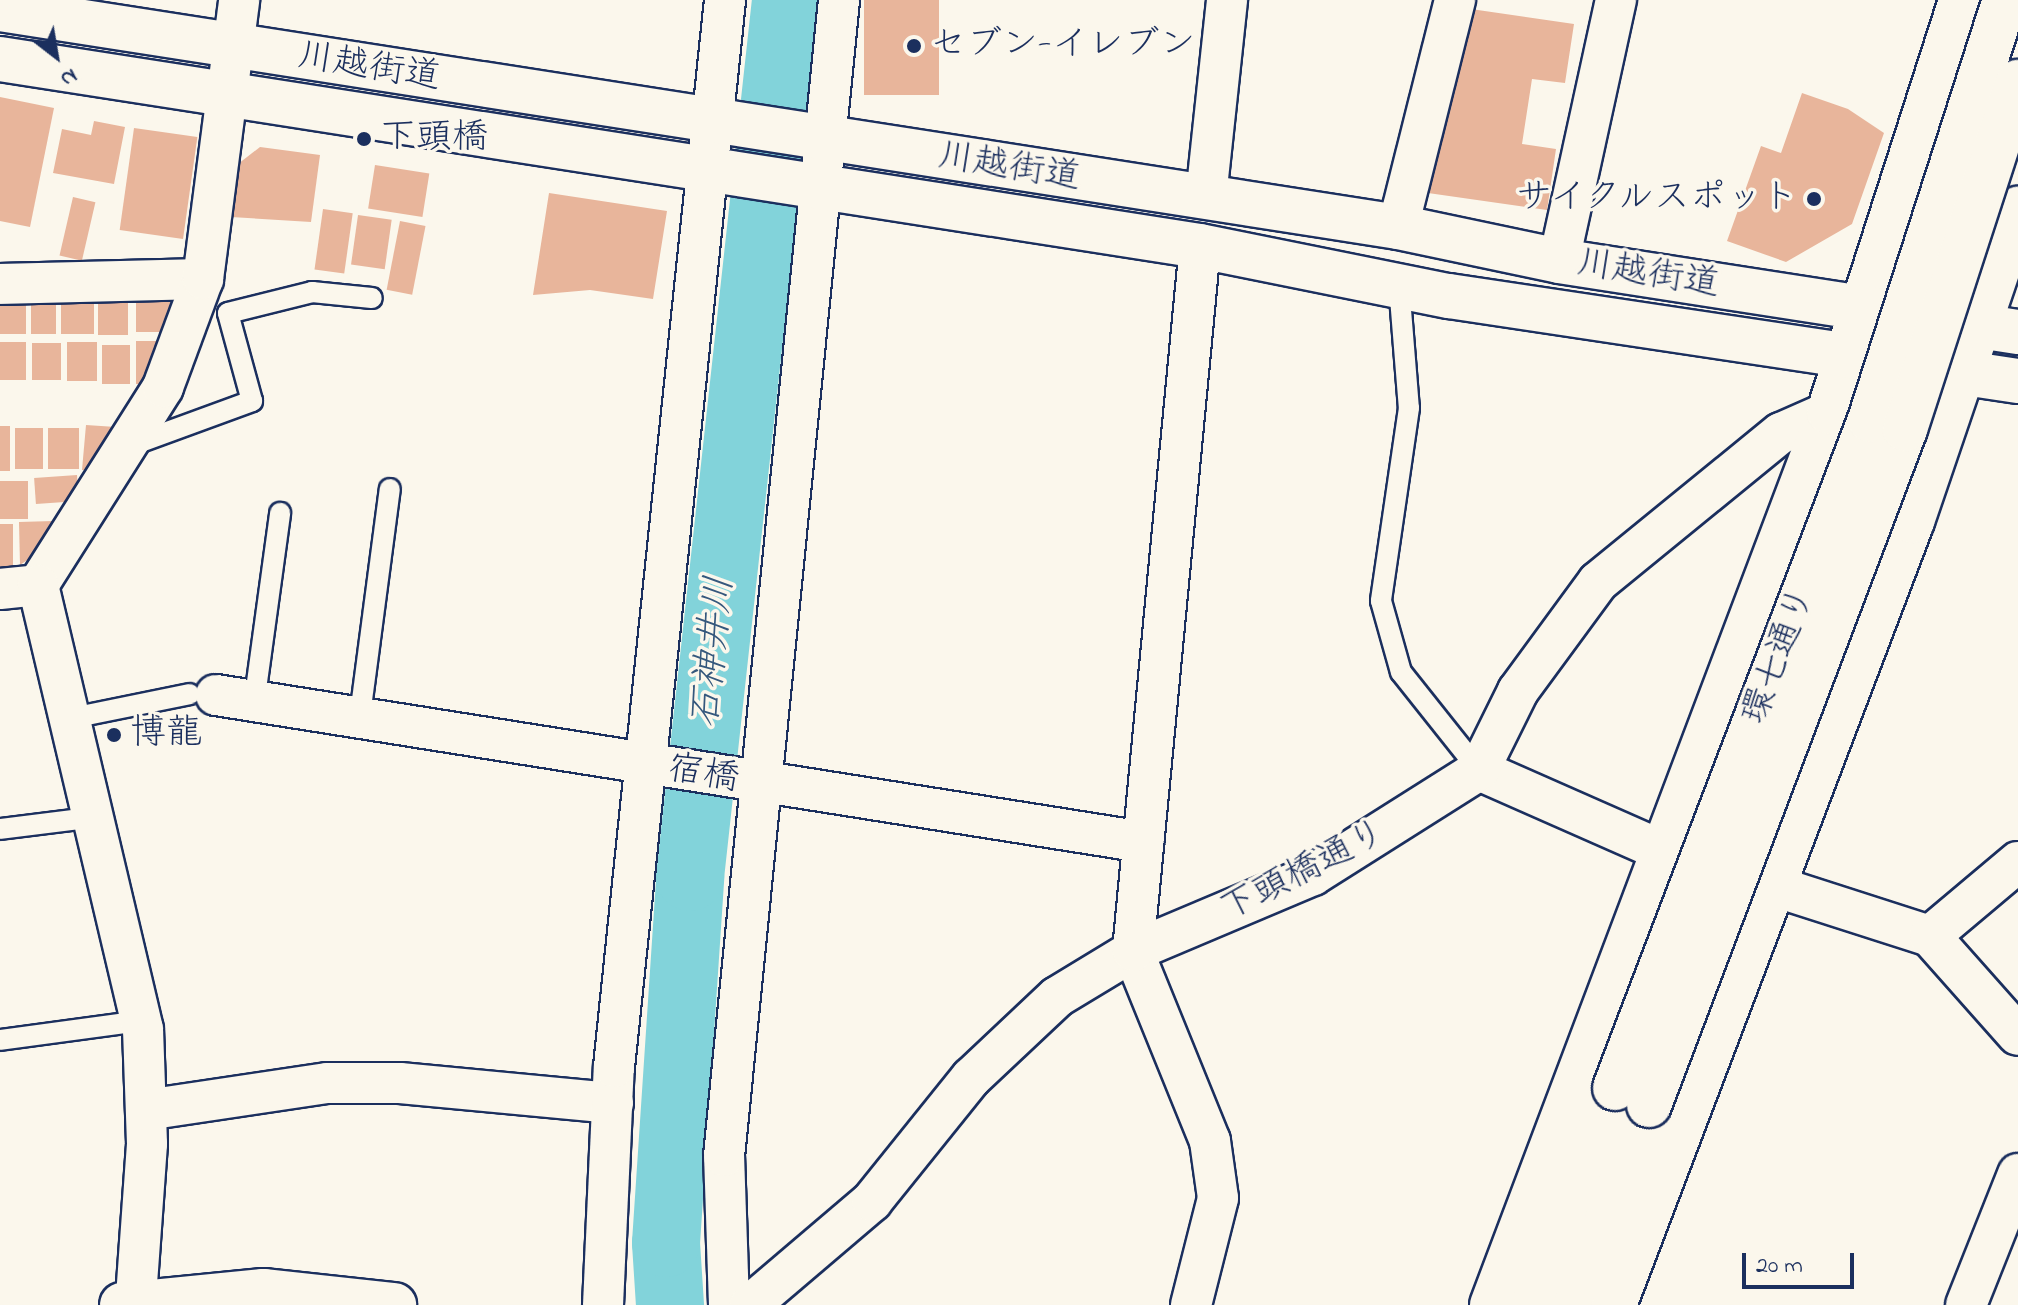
<!DOCTYPE html>
<meta charset="utf-8">
<style>
body{margin:0}
#map{position:relative;width:2018px;height:1305px;overflow:hidden;background:#fbf7ec;font-family:"Indie Flower","Klee One",sans-serif}
div>[style]{position:absolute}
[style*='--x']{left:calc(var(--x)*1px);top:calc(var(--y)*1px);width:calc(var(--w)*1px);rotate:calc(var(--a)*1deg)}
.river>*{height:68px;margin:-34px;padding:0 34px;transform-origin:34px;border-radius:34px;background:#82d3da}
.building>*{inset:0;background:#e8b59b;transform-origin:0 0}
.roads{filter:drop-shadow(2px 0 #1b2f5e) drop-shadow(-2px 0 #1b2f5e) drop-shadow(0 2px #1b2f5e) drop-shadow(0 -2px #1b2f5e)}
.lane>*{height:20px;margin:-10px;padding:0 10px;transform-origin:10px;border-radius:10px;background:#fbf7ec}
.street>*{height:40px;margin:-20px;padding:0 20px;transform-origin:20px;border-radius:20px;background:#fbf7ec}
.secondary>*{height:44px;margin:-22px;padding:0 22px;transform-origin:22px;border-radius:22px;background:#fbf7ec}
.primary>*{height:44px;margin:-22px;padding:0 22px;transform-origin:22px;border-radius:22px;background:#fbf7ec}
.highway>*{height:44px;margin:-22px;padding:0 22px;transform-origin:22px;border-radius:22px;background:#fbf7ec}
.bridges{filter:drop-shadow(2px 0 #1b2f5e) drop-shadow(-2px 0 #1b2f5e) drop-shadow(0 2px #1b2f5e) drop-shadow(0 -2px #1b2f5e)}
.primary-bridge>*{height:44px;margin:-22px;padding:0 22px;transform-origin:22px;border-radius:22px;background:#fbf7ec}
.dots>*{width:22px;height:22px;translate:-50% -50%;box-sizing:border-box;border:4px solid #fbf7ec;border-radius:50%}
span{translate:-50% -50%;white-space:nowrap;text-align:center;line-height:1.15;-webkit-text-stroke:7px #fbf7ec;paint-order:stroke}
.poi-label{font-size:36px;color:#1b2f5e}
.left{translate:0 -50%;text-align:left}
.right{translate:-100% -50%;text-align:right}
.street-label{font-size:36px;color:#1b2f5e}
.water-label{font-size:38px;color:#35587d;font-style:italic}
.north{position:absolute;left:16px;top:16px;width:80px;height:80px;-webkit-text-stroke:6px #fbf7ec;paint-order:stroke;rotate:149deg;font-size:22px;font-weight:700;line-height:32px;text-align:center;color:#1b2f5e}
.north::after{content:'';display:block;margin:auto;width:28px;height:36px;background:#1b2f5e;clip-path:polygon(50% 0,100% 100%,50% 72%,0 100%)}
.scale{position:absolute;left:1742px;top:1253px;width:112px;height:36px;box-sizing:border-box;border:4px solid #1b2f5e;border-top:0;padding-left:10px;font-size:24px;line-height:28px;white-space:nowrap;color:#1b2f5e;-webkit-text-stroke:6px #fbf7ec;paint-order:stroke}
</style>
<div id="map">
<div class="river">
<i style="--x:670;--y:1305;--w:62;--a:-93.7"></i>
<i style="--x:666;--y:1243;--w:367;--a:-86.2"></i>
<i style="--x:690;--y:877;--w:882;--a:-83.75"></i>
</div>
<div class="building">
<i style="left:864px;top:0;width:75px;height:95px"></i>
<i style="clip-path:polygon(1464px 8px,1574px 24px,1565px 83px,1532px 79px,1522px 144px,1556px 149px,1547px 210px,1421px 192px,1433px 117px,1448px 119px)"></i>
<i style="clip-path:polygon(1802px 93px,1848px 109px,1884px 133px,1852px 224px,1786px 262px,1727px 241px,1761px 146px,1781px 153px)"></i>
<i style="clip-path:polygon(0 97px,54px 108px,30px 227px,0 221px)"></i>
<i style="clip-path:polygon(94px 121px,125px 127px,114px 184px,53px 173px,62px 129px,91px 135px)"></i>
<i style="left:134px;top:128px;width:64px;height:103px;rotate:8deg"></i>
<i style="clip-path:polygon(260px 147px,320px 155px,311px 222px,231px 217px,238px 164px)"></i>
<i style="left:375px;top:165px;width:55px;height:44px;rotate:9deg"></i>
<i style="clip-path:polygon(549px 193px,667px 211px,653px 299px,590px 290px,533px 295px)"></i>
<i style="left:73px;top:197px;width:23px;height:60px;rotate:13deg"></i>
<i style="left:323px;top:209px;width:30px;height:61px;rotate:8deg"></i>
<i style="left:358px;top:215px;width:34px;height:50px;rotate:8deg"></i>
<i style="left:400px;top:221px;width:26px;height:70px;rotate:11deg"></i>
<i style="left:31px;top:292px;width:25px;height:42px"></i>
<i style="left:0;top:294px;width:26px;height:40px"></i>
<i style="left:61px;top:296px;width:33px;height:38px"></i>
<i style="left:98px;top:296px;width:30px;height:39px"></i>
<i style="left:136px;top:300px;width:43px;height:32px"></i>
<i style="left:136px;top:341px;width:21px;height:43px"></i>
<i style="left:0;top:342px;width:26px;height:38px"></i>
<i style="left:67px;top:342px;width:30px;height:39px"></i>
<i style="left:32px;top:343px;width:29px;height:37px"></i>
<i style="left:102px;top:345px;width:28px;height:39px"></i>
<i style="clip-path:polygon(86px 425px,116px 427px,98px 470px,82px 470px)"></i>
<i style="left:0;top:426px;width:10px;height:45px"></i>
<i style="left:15px;top:428px;width:28px;height:41px"></i>
<i style="left:48px;top:428px;width:31px;height:41px"></i>
<i style="left:77px;top:475px;width:26px;height:43px;rotate:86deg"></i>
<i style="left:0;top:481px;width:28px;height:38px"></i>
<i style="clip-path:polygon(53px 521px,51px 544px,20px 565px,19px 522px)"></i>
<i style="left:0;top:524px;width:13px;height:43px"></i>
</div>
<div class="roads">
<div class="lane">
<i style="--x:1399;--y:285;--w:123;--a:85.4"></i>
<i style="--x:1409;--y:408;--w:195;--a:98.3"></i>
<i style="--x:1381;--y:601;--w:74;--a:74.3"></i>
<i style="--x:1401;--y:672;--w:125;--a:51.5"></i>
<i style="--x:132;--y:445;--w:128;--a:-20.1"></i>
<i style="--x:252;--y:401;--w:91;--a:-105.3"></i>
<i style="--x:228;--y:313;--w:87;--a:-14"></i>
<i style="--x:312;--y:292;--w:60;--a:5.7"></i>
<i style="--x:254;--y:704;--w:193;--a:-82.2"></i>
<i style="--x:72;--y:718;--w:120;--a:-11.5"></i>
<i style="--x:359;--y:723;--w:236;--a:-82.5"></i>
<i style="--x:0;--y:829;--w:98;--a:-7.1"></i>
<i style="--x:0;--y:1040;--w:142;--a:-7.7"></i>
</div>
<div class="street">
<i style="--x:1206;--y:197;--w:198;--a:-83.9"></i>
<i style="--x:1398;--y:227;--w:234;--a:-75.9"></i>
<i style="--x:1559;--y:261;--w:267;--a:-77.7"></i>
<i style="--x:0;--y:284;--w:203;--a:-1.4"></i>
<i style="--x:38;--y:585;--w:234;--a:-57.7"></i>
<i style="--x:163;--y:387;--w:115;--a:-69.7"></i>
<i style="--x:203;--y:279;--w:281;--a:-82.6"></i>
<i style="--x:0;--y:589;--w:38;--a:-6"></i>
<i style="--x:38;--y:585;--w:456;--a:76.7"></i>
<i style="--x:143;--y:1029;--w:115;--a:88"></i>
<i style="--x:147;--y:1144;--w:155;--a:94.1"></i>
<i style="--x:216;--y:695;--w:939;--a:9.01"></i>
<i style="--x:1479;--y:770;--w:201;--a:23.8"></i>
<i style="--x:1774;--y:886;--w:164;--a:17.8"></i>
<i style="--x:1930;--y:936;--w:132;--a:48.4"></i>
<i style="--x:1930;--y:936;--w:115;--a:-40.1"></i>
<i style="--x:146;--y:1110;--w:183;--a:-8.5"></i>
<i style="--x:327;--y:1083;--w:73;--a:0"></i>
<i style="--x:400;--y:1083;--w:214;--a:5.4"></i>
<i style="--x:603;--y:1305;--w:238;--a:-87.4"></i>
<i style="--x:614;--y:1067;--w:1073;--a:-84.06"></i>
<i style="--x:729;--y:1305;--w:149;--a:-91.9"></i>
<i style="--x:724;--y:1156;--w:1162;--a:-84.32"></i>
<i style="--x:750;--y:1305;--w:160;--a:-40.4"></i>
<i style="--x:872;--y:1201;--w:158;--a:-51.2"></i>
<i style="--x:971;--y:1078;--w:118;--a:-43.3"></i>
<i style="--x:1057;--y:997;--w:89;--a:-31.2"></i>
<i style="--x:1133;--y:951;--w:195;--a:-22.9"></i>
<i style="--x:1313;--y:875;--w:196;--a:-32.3"></i>
<i style="--x:1479;--y:770;--w:88;--a:-63.7"></i>
<i style="--x:1518;--y:691;--w:135;--a:-53.7"></i>
<i style="--x:1598;--y:582;--w:236;--a:-39.2"></i>
<i style="--x:1781;--y:433;--w:52;--a:-23.6"></i>
<i style="--x:1191;--y:1305;--w:110;--a:-75.8"></i>
<i style="--x:1218;--y:1198;--w:58;--a:-98"></i>
<i style="--x:1210;--y:1141;--w:205;--a:-112.1"></i>
<i style="--x:1133;--y:951;--w:708;--a:-84.57"></i>
<i style="--x:1966;--y:1305;--w:141;--a:-68.3"></i>
</div>
<div class="secondary">
<i style="--x:122;--y:1305;--w:142;--a:-5.7"></i>
<i style="--x:263;--y:1291;--w:132;--a:6.1"></i>
</div>
<div class="primary">
<i style="--x:1492;--y:1305;--w:954;--a:-69.32"></i>
<i style="--x:1829;--y:412;--w:433;--a:-72.2"></i>
<i style="--x:1533;--y:1305;--w:232;--a:-69.3"></i>
<i style="--x:1576;--y:1305;--w:213;--a:-69.9"></i>
<i style="--x:1614;--y:1305;--w:839;--a:-69.19"></i>
<i style="--x:1912;--y:521;--w:330;--a:-71.2"></i>
</div>
<div class="highway">
<i style="--x:0;--y:9;--w:1415;--a:8.86"></i>
<i style="--x:1398;--y:227;--w:165;--a:11.9"></i>
<i style="--x:1559;--y:261;--w:464;--a:8.8"></i>
<i style="--x:0;--y:59;--w:1214;--a:8.86"></i>
<i style="--x:1200;--y:246;--w:254;--a:11.4"></i>
<i style="--x:1449;--y:296;--w:575;--a:8.5"></i>
</div>
</div>
<div class="bridges">
<div class="primary-bridge">
<i style="--x:1615;--y:1088;--w:715;--a:-69.11"></i>
<i style="--x:1870;--y:420;--w:441;--a:-72.2"></i>
<i style="--x:1649;--y:1105;--w:723;--a:-69.26"></i>
<i style="--x:1905;--y:429;--w:365;--a:-72"></i>
</div>
</div>
<div class="dots">
<i style="left:914px;top:46px;background:#1b2f5e"></i>
<i style="left:364px;top:139px;background:#1b2f5e"></i>
<i style="left:1814px;top:199px;background:#1b2f5e"></i>
<i style="left:114px;top:735px;background:#1b2f5e"></i>
</div>
<div class="poi-label">
<span class="left" style="left:930px;top:46px">セブン-イレブン</span>
<span class="left" style="left:380px;top:139px">下頭橋</span>
<span class="right" style="left:1798px;top:199px">サイクルスポット</span>
<span class="left" style="left:130px;top:735px">博龍</span>
</div>
<div class="street-label">
<span style="left:369px;top:68px;rotate:9deg">川越街道</span>
<span style="left:1009px;top:168px;rotate:9deg">川越街道</span>
<span style="left:1648px;top:275px;rotate:9deg">川越街道</span>
<span style="left:1780px;top:656px;rotate:-69deg">環七通り</span>
<span style="left:703px;top:775px;rotate:9deg">宿橋</span>
<span style="left:1304px;top:872px;rotate:-27deg">下頭橋通り</span>
</div>
<div class="water-label">
<span style="left:715px;top:652px;rotate:-84deg">石神井川</span>
</div>
<div class="north">N</div>
<div class="scale">20 m</div>
</div>
